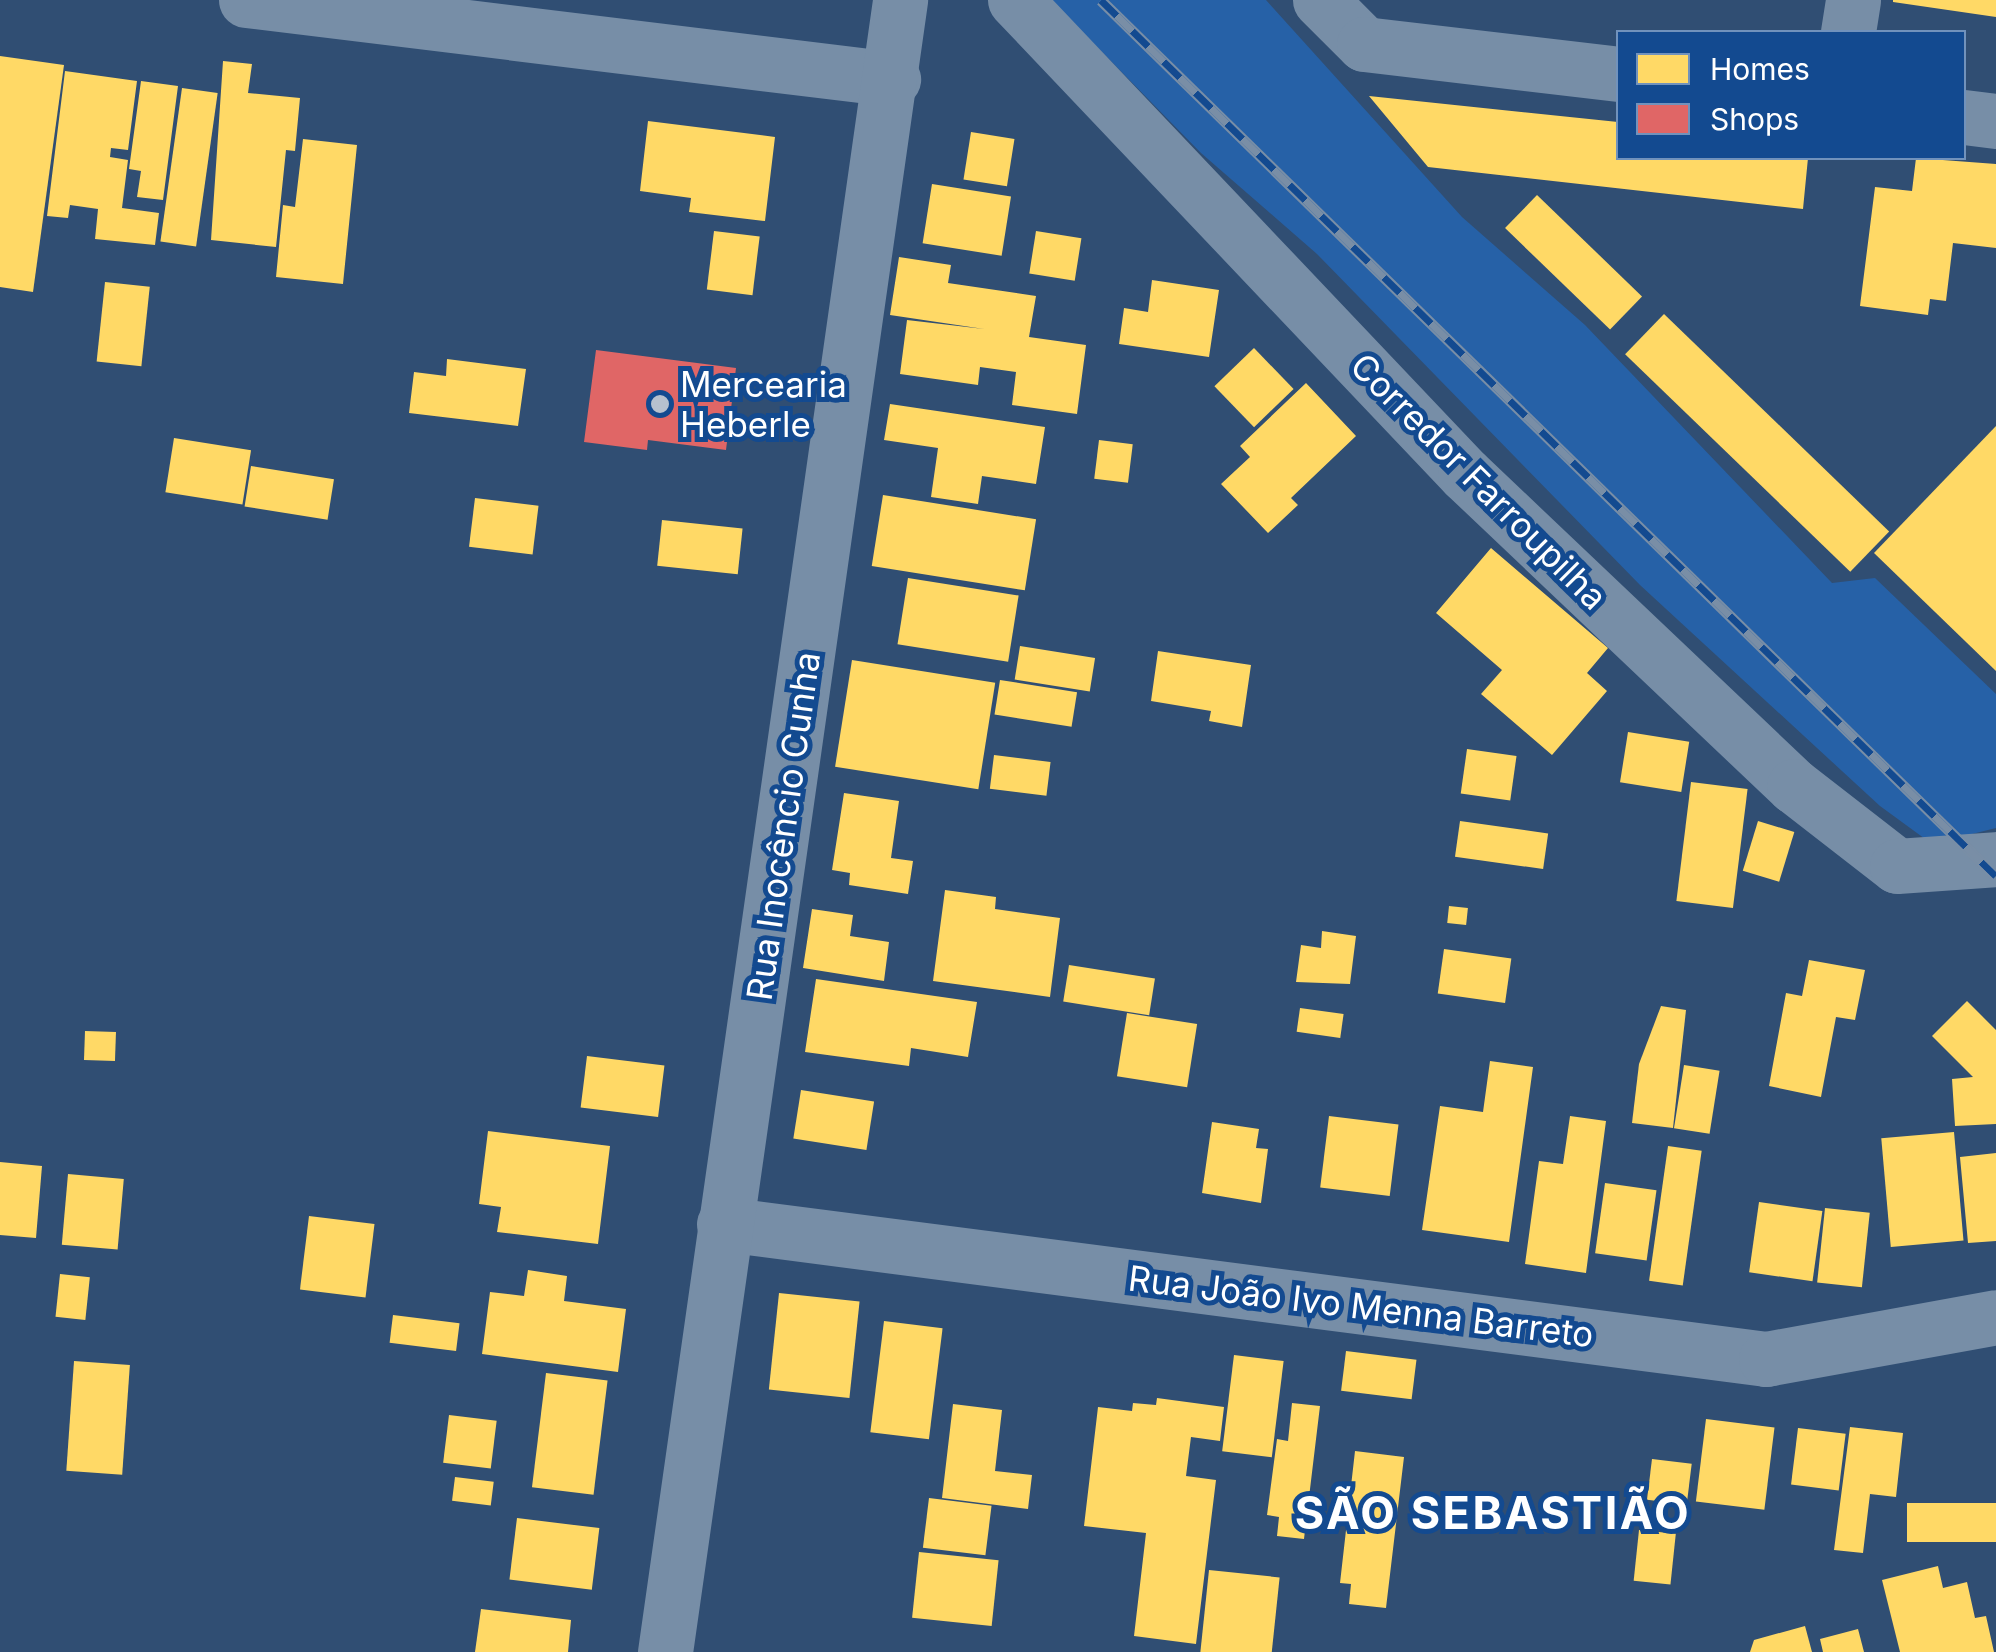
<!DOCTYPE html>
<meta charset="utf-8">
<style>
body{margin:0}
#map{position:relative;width:1996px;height:1652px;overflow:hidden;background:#304e73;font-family:Inter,sans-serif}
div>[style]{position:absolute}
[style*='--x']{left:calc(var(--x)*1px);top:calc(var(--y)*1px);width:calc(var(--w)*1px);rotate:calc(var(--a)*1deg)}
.green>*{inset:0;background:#2661a7}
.homes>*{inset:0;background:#ffd966;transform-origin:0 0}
.shops>*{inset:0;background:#e06666}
.minor>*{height:55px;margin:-27.5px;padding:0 27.5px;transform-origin:27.5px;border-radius:27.5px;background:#778ea7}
.rail>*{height:11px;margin-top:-5.5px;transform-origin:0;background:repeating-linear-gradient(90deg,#134a90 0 22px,#798ea6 0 44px);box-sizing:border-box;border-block:2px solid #798ea6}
.dots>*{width:28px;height:28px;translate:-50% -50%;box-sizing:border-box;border:5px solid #134a90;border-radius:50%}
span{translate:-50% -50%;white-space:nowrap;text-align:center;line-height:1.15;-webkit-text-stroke:10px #134a90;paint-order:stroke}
.poi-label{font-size:35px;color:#fff}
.left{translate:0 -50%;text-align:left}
.street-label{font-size:35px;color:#fff}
.district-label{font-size:45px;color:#fff;font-weight:700;letter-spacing:2.5px}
.legend{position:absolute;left:1616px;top:30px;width:350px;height:130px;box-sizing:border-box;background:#134a90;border:2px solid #7192bc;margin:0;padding:12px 18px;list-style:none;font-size:30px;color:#fff}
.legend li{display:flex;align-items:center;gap:20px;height:50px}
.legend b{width:50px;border:2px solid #7192bc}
</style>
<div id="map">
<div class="green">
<i style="clip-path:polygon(1051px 0,1266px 0,1462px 217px,1585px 325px,1832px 583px,1875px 578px,1996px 694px,1996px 828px,1932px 844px,1880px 806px,1640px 585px,1317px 254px,1201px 153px)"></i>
</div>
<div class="homes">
<i style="clip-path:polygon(1996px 0,1996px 17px,1893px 2px,1893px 0)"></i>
<i style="clip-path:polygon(0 56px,64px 65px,33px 292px,0 287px)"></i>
<i style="clip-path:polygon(223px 61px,252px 64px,248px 93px,300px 98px,295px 151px,286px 150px,276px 247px,211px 240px)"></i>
<i style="clip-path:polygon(65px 71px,137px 81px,128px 150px,111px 148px,110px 157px,128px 160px,122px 208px,159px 213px,155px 245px,95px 239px,98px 209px,70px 205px,68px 218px,47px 216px)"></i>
<i style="clip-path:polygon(141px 81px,178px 86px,163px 200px,137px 197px,141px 171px,129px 169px)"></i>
<i style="left:182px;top:88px;width:36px;height:155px;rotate:8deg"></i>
<i style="clip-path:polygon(1369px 96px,1618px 122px,1618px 158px,1808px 158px,1803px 209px,1428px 167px)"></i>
<i style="clip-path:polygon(648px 121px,775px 137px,765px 221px,689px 212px,691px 198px,640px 191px)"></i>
<i style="left:971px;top:132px;width:44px;height:48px;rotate:9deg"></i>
<i style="clip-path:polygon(303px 139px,357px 145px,343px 284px,276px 277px,283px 205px,295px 207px)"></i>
<i style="clip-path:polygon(1916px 158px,1996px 164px,1996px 248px,1953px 243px,1946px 301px,1930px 299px,1928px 315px,1860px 306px,1875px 187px,1912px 191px)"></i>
<i style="left:932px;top:184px;width:80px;height:60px;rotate:9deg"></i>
<i style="left:1537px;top:195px;width:146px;height:46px;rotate:44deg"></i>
<i style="left:714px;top:231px;width:46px;height:59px;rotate:7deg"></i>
<i style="left:1036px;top:231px;width:46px;height:43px;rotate:9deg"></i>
<i style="clip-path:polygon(899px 257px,951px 265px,948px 283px,1036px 296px,1029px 337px,1086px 345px,1077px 414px,1012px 405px,1016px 372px,980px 367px,978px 385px,900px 374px,907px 320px,984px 329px,890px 315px)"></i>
<i style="clip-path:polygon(1152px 280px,1219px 290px,1209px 357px,1119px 344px,1124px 308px,1148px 312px)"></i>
<i style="left:105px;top:282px;width:45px;height:80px;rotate:6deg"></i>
<i style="left:1664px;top:314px;width:313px;height:56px;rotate:44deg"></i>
<i style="left:1254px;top:348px;width:57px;height:55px;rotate:46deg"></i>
<i style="clip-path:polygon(447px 359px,526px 369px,518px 426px,409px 413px,414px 372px,446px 376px)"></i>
<i style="clip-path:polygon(1306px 383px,1356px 436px,1291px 498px,1298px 505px,1268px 533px,1221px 484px,1250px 457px,1240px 446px)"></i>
<i style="clip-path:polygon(890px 404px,1045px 427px,1036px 484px,982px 476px,978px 504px,931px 497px,938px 448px,884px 440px)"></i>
<i style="clip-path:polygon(1996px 426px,1996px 671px,1874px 553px)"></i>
<i style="left:174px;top:438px;width:78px;height:55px;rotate:9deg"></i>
<i style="left:1099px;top:440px;width:34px;height:39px;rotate:7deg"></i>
<i style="left:251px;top:466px;width:84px;height:41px;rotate:9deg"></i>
<i style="left:883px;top:495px;width:155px;height:72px;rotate:9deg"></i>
<i style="left:475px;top:498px;width:64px;height:49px;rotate:7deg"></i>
<i style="left:662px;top:520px;width:81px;height:46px;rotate:6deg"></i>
<i style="clip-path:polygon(1491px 548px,1608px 648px,1587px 673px,1607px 691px,1552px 755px,1481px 694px,1502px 670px,1436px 613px)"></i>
<i style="left:908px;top:578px;width:112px;height:67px;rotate:9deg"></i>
<i style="left:1020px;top:646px;width:76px;height:34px;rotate:9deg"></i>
<i style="clip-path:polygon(1158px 651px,1251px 665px,1242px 727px,1209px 721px,1211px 711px,1151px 701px)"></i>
<i style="left:852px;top:660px;width:145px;height:108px;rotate:9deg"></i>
<i style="left:1000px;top:680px;width:78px;height:35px;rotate:9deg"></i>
<i style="left:1628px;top:732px;width:62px;height:51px;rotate:9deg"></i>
<i style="left:1467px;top:749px;width:50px;height:45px;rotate:8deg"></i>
<i style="left:994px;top:755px;width:57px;height:34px;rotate:7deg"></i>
<i style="left:1691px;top:782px;width:57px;height:120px;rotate:7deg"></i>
<i style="clip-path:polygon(844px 793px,899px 801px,891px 858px,913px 861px,908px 894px,849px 885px,850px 873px,832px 870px)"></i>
<i style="left:1460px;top:821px;width:89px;height:36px;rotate:8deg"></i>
<i style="left:1758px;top:821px;width:38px;height:52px;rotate:17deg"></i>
<i style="clip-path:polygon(945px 890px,996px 897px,995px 909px,1060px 918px,1050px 997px,933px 981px)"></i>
<i style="left:1449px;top:906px;width:19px;height:17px;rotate:6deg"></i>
<i style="clip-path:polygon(812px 909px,853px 915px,850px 936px,889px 942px,884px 981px,803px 968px)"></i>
<i style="clip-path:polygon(1322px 931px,1356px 936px,1350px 984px,1296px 982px,1301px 945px,1321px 948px)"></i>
<i style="left:1444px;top:949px;width:68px;height:45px;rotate:8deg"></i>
<i style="clip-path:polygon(1809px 960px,1865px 970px,1855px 1020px,1836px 1017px,1821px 1097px,1769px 1086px,1786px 993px,1802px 996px)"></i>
<i style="left:1069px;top:965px;width:87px;height:37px;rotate:9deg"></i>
<i style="clip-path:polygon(816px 979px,977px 1002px,968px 1057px,911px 1048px,909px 1066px,805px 1052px)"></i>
<i style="clip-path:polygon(1967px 1001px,1996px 1030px,1996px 1124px,1955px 1126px,1952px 1079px,1973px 1077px,1932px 1036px)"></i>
<i style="clip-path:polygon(1661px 1006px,1686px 1010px,1673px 1128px,1632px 1123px,1639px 1064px)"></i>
<i style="left:1300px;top:1008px;width:44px;height:24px;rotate:8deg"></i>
<i style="left:1127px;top:1013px;width:71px;height:64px;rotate:9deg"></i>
<i style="left:85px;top:1031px;width:31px;height:29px;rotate:2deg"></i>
<i style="left:587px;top:1056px;width:78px;height:52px;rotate:7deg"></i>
<i style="clip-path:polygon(1490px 1061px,1533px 1067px,1509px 1242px,1422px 1230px,1440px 1106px,1483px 1112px)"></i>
<i style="left:1684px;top:1065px;width:36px;height:64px;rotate:9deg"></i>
<i style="left:801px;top:1090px;width:74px;height:49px;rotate:9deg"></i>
<i style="left:1329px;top:1116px;width:70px;height:72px;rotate:7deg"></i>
<i style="clip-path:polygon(1570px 1116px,1606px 1121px,1586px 1273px,1525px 1264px,1539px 1161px,1563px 1164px)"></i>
<i style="clip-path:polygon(1212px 1122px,1259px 1129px,1256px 1148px,1268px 1149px,1261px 1203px,1202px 1193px)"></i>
<i style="clip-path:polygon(488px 1131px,610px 1146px,598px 1244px,497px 1232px,501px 1207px,479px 1204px)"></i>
<i style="left:1954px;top:1132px;width:109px;height:73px;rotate:85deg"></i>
<i style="left:1668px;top:1146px;width:34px;height:136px;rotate:8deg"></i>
<i style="clip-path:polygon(1996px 1153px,1996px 1241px,1968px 1243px,1960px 1157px)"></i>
<i style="clip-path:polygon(0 1162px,42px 1166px,36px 1238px,0 1235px)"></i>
<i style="left:68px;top:1174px;width:56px;height:71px;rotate:5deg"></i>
<i style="left:1605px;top:1183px;width:52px;height:71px;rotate:8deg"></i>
<i style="left:1759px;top:1202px;width:64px;height:71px;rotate:8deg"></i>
<i style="left:1825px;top:1208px;width:45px;height:75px;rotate:6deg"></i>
<i style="left:309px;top:1216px;width:66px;height:74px;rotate:7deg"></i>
<i style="clip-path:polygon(528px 1270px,567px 1276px,564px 1301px,626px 1309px,618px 1372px,482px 1354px,490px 1292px,524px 1296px)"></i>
<i style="left:60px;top:1274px;width:30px;height:43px;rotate:6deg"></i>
<i style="left:779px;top:1293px;width:81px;height:97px;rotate:6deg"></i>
<i style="left:393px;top:1315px;width:67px;height:28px;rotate:7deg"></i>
<i style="left:884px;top:1321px;width:59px;height:112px;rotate:7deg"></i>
<i style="left:1346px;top:1351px;width:71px;height:40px;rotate:7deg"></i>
<i style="left:1234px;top:1355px;width:50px;height:97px;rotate:7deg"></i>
<i style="left:74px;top:1361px;width:56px;height:110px;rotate:4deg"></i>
<i style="left:546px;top:1373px;width:62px;height:115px;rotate:7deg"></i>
<i style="clip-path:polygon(1157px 1398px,1224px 1407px,1220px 1441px,1191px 1437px,1186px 1476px,1216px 1480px,1196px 1644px,1134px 1636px,1146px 1533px,1084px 1526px,1098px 1407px,1132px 1411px,1133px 1403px,1156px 1405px)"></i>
<i style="clip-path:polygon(1292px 1403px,1320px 1406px,1304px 1539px,1277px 1536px,1279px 1517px,1267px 1515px,1277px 1439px,1288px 1441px)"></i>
<i style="clip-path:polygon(953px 1404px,1002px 1410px,995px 1471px,1032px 1475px,1028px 1509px,942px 1498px)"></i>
<i style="left:449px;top:1415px;width:48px;height:48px;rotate:7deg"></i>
<i style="left:1706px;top:1419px;width:69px;height:83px;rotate:7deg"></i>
<i style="clip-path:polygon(1850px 1427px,1903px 1433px,1896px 1497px,1870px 1494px,1863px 1553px,1834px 1550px)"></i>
<i style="left:1798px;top:1428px;width:48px;height:57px;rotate:7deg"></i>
<i style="clip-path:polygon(1355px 1451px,1404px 1457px,1386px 1608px,1349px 1604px,1351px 1584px,1340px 1583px)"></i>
<i style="left:1652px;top:1459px;width:40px;height:41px;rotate:7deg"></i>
<i style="left:455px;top:1477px;width:39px;height:24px;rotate:7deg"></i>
<i style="left:929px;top:1498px;width:63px;height:50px;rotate:7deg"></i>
<i style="left:1996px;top:1503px;width:39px;height:89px;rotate:90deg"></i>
<i style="left:517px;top:1518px;width:83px;height:62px;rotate:7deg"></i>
<i style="left:1639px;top:1530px;width:37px;height:51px;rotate:6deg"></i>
<i style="left:919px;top:1552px;width:80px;height:66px;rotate:6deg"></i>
<i style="clip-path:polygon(1938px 1566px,1943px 1588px,1967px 1582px,1975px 1618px,1986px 1616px,1994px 1652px,1900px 1652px,1882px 1580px)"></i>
<i style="left:1209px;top:1570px;width:71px;height:83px;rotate:6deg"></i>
<i style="clip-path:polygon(481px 1609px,571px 1620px,568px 1652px,475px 1652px)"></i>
<i style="clip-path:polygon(1805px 1626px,1812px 1652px,1750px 1652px,1754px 1640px)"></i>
<i style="clip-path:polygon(1858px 1629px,1864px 1652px,1823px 1652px,1820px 1639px)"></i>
</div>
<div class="shops">
<i style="clip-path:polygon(596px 350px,736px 368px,726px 450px,648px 440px,647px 450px,584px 442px)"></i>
</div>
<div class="minor">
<i style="--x:246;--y:0;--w:652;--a:6.96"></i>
<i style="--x:1015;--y:0;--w:654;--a:46.49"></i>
<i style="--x:1465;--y:474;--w:453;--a:43.5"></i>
<i style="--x:1794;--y:786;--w:130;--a:37.8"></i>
<i style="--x:1897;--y:866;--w:99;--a:-4"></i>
<i style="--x:1320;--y:0;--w:62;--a:45"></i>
<i style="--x:1364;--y:44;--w:256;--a:6.7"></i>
<i style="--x:1848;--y:32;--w:32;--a:-81"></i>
<i style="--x:1964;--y:117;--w:32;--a:7"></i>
<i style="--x:724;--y:1224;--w:1051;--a:7.38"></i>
<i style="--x:1766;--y:1359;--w:234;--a:-10.3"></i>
<i style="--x:665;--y:1652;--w:1669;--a:-81.9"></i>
</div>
<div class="rail">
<i style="--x:1101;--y:0;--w:1252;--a:44.39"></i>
</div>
<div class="dots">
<i style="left:660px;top:404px;background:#b7c1ce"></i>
</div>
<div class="poi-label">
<span class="left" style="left:680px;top:404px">Mercearia<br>Heberle</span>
</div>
<div class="street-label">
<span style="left:1479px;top:481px;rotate:45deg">Corredor Farroupilha</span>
<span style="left:783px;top:826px;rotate:-82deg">Rua Inocêncio Cunha</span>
<span style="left:1361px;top:1306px;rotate:7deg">Rua João Ivo Menna Barreto</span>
</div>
<div class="district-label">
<span style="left:1493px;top:1513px">SÃO SEBASTIÃO</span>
</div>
<ul class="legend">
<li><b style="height:28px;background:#ffd966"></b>Homes</li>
<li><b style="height:28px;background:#e06666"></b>Shops</li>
</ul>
</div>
